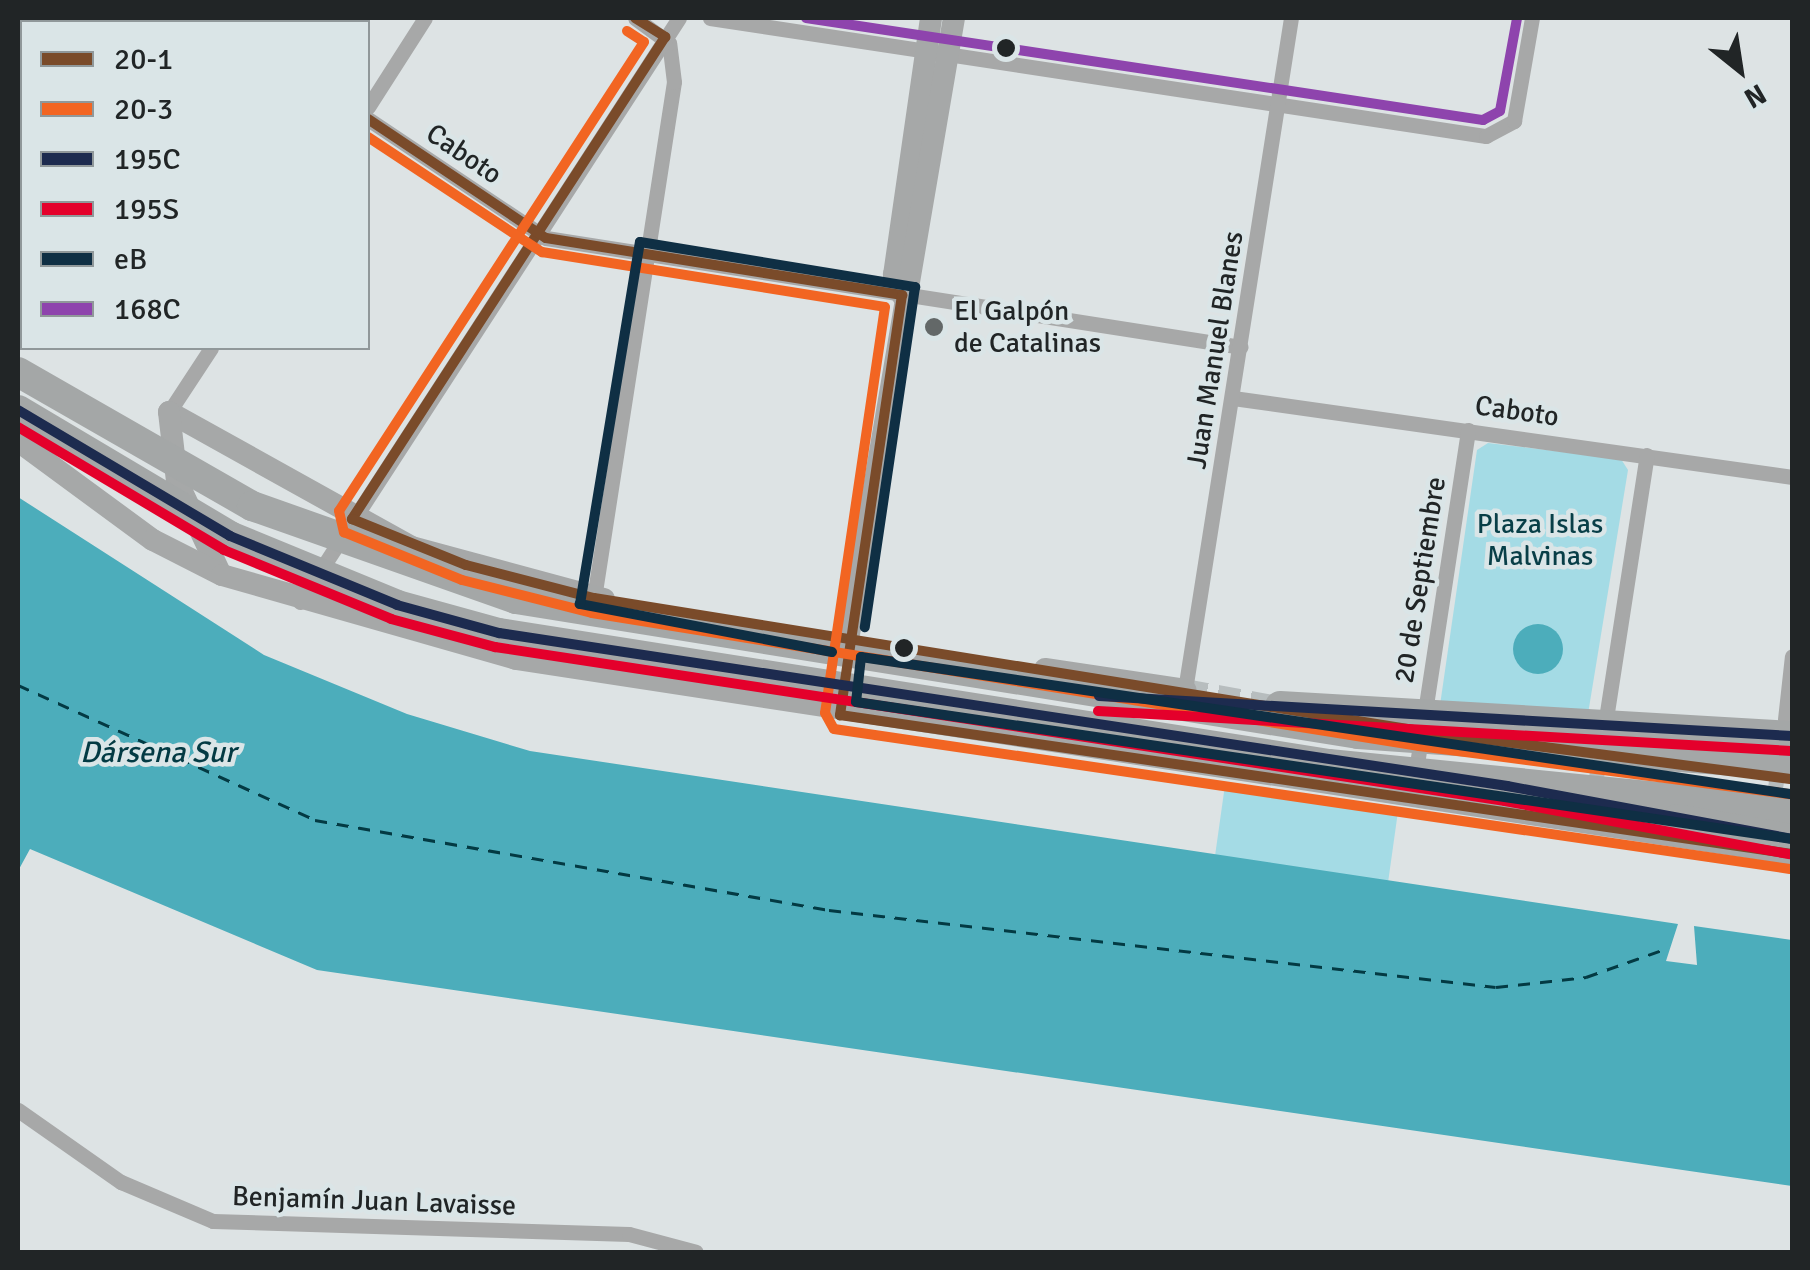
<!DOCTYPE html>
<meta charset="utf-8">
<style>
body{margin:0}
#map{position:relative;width:1810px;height:1270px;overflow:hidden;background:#dde3e4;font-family:Signika,sans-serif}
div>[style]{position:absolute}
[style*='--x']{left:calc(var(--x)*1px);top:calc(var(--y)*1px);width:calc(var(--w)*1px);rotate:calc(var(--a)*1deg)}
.green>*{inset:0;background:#a4dbe5;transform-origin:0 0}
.water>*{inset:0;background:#4cadbb}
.round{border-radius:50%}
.ferry>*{height:2.5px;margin-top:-1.25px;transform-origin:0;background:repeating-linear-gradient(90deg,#033a43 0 12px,transparent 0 22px)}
.street-tunnel>*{height:15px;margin-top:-7.5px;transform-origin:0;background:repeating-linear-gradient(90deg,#b7bdbe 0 15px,transparent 0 23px)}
.secondary-tunnel>*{height:22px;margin-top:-11px;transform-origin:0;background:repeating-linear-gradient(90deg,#b7bdbe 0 22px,transparent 0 33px)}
.street>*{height:15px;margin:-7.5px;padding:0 7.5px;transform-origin:7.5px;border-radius:7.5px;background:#a7a8a8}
.secondary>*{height:22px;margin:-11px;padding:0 11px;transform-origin:11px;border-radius:11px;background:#a6a8a8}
.highway-bridge>*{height:30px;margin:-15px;padding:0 15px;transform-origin:15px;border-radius:15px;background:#a4a7a7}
.bus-1>*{height:10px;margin:-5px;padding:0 5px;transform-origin:5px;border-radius:5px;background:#7a4b2a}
.bus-2>*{height:10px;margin:-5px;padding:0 5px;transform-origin:5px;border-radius:5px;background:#f26522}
.bus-3>*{height:10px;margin:-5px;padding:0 5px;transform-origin:5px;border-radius:5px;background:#1d2b4f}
.bus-4>*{height:10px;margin:-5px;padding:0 5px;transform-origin:5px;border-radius:5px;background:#e4002b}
.bus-5>*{height:10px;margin:-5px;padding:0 5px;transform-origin:5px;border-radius:5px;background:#0f2f44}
.bus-6>*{height:10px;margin:-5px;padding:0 5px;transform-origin:5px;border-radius:5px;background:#8e44ad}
.dots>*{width:28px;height:28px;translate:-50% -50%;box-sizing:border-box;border:5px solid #dae5e7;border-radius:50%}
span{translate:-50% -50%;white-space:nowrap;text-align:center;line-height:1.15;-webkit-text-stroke:9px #dae5e7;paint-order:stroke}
.street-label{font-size:28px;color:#212526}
.poi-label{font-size:28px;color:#212526}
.left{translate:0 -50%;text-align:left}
.park-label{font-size:28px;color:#083e47}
.water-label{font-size:30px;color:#033a43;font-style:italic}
.frame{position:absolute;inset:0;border:20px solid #212526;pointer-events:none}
.legend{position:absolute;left:20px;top:20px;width:350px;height:330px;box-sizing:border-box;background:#dae5e7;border:2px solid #90989a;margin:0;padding:12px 18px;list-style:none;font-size:30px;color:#212526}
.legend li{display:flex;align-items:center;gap:20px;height:50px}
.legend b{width:50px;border:2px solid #90989a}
.north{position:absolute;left:1690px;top:20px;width:100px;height:100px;-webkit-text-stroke:8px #dae5e7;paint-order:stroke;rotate:150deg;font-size:28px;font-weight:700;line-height:40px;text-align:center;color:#212526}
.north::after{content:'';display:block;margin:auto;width:35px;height:45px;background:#212526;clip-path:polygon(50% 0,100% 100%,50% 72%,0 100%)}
</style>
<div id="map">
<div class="green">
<i style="clip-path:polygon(1488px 443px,1621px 459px,1628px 470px,1587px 720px,1439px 712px,1477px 450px)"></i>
<i style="left:1225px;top:785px;width:175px;height:75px;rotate:8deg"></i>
</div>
<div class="water">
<i style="clip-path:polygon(18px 497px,264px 655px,407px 714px,530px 751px,1678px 924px,1666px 961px,1697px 965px,1694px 926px,1792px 940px,1792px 1186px,317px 970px,30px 849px,18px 871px)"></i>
<i class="round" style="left:1513px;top:624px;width:50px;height:50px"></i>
</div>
<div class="ferry">
<i style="--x:18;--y:685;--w:326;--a:24.4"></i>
<i style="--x:315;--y:820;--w:522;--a:9.93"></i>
<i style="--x:829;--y:910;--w:671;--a:6.59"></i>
<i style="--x:1496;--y:987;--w:91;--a:-6.3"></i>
<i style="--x:1586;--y:977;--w:87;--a:-19.5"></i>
</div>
<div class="street-tunnel">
<i style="--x:1772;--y:814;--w:52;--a:-82.3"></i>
<i style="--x:1590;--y:822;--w:76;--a:-81.7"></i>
</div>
<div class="secondary-tunnel">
<i style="--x:1185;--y:690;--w:106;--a:10.4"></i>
</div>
<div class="street">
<i style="--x:206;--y:18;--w:9;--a:27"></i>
<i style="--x:710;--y:18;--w:785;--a:8.65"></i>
<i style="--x:1486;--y:136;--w:32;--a:-28"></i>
<i style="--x:1514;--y:121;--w:105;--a:-80.1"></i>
<i style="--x:165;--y:22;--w:5;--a:-53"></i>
<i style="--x:368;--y:107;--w:106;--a:-57.4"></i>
<i style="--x:368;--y:119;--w:214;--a:33.8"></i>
<i style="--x:546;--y:238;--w:703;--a:8.91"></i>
<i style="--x:18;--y:241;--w:8;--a:-60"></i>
<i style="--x:1233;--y:398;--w:565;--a:8.04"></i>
<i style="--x:169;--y:412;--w:77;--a:-56.7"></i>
<i style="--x:594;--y:598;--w:522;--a:-81.19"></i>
<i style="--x:674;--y:82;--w:39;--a:-97"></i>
<i style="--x:669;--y:43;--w:42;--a:-143.7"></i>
<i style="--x:300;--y:602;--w:696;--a:-57.02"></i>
<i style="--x:1185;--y:690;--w:680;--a:-81.04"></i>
<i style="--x:1607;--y:712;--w:260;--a:-81.2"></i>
<i style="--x:1785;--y:719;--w:63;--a:-83.7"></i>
<i style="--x:1415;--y:777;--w:351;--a:-81.3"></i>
<i style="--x:18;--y:1110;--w:126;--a:35"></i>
<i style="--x:121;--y:1182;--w:100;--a:23"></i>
<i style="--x:213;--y:1221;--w:416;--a:1.8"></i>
<i style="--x:629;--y:1234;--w:69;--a:15"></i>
</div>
<div class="secondary">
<i style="--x:902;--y:295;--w:22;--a:-112"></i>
<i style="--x:894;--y:275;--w:260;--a:-81.8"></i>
<i style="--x:169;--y:412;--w:278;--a:29.1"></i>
<i style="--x:412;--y:547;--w:199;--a:15.2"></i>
<i style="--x:169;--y:412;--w:69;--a:83.4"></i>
<i style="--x:177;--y:481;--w:102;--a:64.9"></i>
<i style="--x:18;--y:441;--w:167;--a:36.3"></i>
<i style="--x:153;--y:540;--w:77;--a:26.9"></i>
<i style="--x:222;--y:575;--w:306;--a:15.9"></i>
<i style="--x:516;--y:659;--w:1291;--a:8.69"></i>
<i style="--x:848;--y:640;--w:631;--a:-80.33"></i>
<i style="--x:1045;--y:669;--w:142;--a:8.5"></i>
</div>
<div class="highway-bridge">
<i style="--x:18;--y:372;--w:270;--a:29.8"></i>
<i style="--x:252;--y:506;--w:280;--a:19.4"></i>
<i style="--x:516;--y:599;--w:853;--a:9.11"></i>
<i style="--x:1358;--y:734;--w:435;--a:4.1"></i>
<i style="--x:18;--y:410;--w:247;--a:30.7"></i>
<i style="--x:230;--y:536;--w:181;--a:22.4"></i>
<i style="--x:397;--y:605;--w:106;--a:15.4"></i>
<i style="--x:499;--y:633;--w:840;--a:8.97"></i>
<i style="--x:1329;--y:764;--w:465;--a:5.7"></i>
<i style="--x:1280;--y:706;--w:513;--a:3.35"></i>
<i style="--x:1677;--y:819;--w:117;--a:9.9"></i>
</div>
<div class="bus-1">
<i style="--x:635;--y:18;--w:36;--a:32"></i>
<i style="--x:665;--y:37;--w:575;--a:123"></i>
<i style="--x:352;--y:519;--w:123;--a:22"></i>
<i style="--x:466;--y:565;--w:132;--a:14.5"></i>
<i style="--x:594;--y:598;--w:838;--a:9.14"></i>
<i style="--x:1421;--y:731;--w:374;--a:7.4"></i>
<i style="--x:368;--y:119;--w:214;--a:33.8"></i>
<i style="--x:546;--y:238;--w:361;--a:9.1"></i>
<i style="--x:902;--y:295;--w:425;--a:98.4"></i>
<i style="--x:840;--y:715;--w:962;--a:8.31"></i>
</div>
<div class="bus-2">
<i style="--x:627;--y:31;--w:20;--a:33"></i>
<i style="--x:644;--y:42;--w:559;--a:123.04"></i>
<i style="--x:339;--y:511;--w:22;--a:77"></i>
<i style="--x:344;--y:532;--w:127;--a:22.1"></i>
<i style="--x:462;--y:580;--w:134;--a:14.2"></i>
<i style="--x:592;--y:613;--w:838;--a:9.14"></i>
<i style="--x:1419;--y:746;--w:374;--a:7.4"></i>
<i style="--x:368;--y:137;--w:209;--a:33.5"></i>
<i style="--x:542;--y:252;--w:347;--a:9.1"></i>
<i style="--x:885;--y:307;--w:410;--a:98.4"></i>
<i style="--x:825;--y:713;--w:18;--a:61"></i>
<i style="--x:834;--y:729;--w:966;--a:8.33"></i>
</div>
<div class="bus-3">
<i style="--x:18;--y:410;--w:247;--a:30.7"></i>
<i style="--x:230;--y:536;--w:181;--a:22.4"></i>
<i style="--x:397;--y:605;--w:106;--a:15.4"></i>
<i style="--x:499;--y:633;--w:1020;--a:8.63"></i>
<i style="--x:1507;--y:786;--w:290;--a:10.5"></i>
<i style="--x:1099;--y:696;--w:694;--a:3.3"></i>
</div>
<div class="bus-4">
<i style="--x:18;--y:427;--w:240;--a:30.8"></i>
<i style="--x:224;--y:550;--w:181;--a:22.4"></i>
<i style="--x:391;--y:619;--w:108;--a:15.1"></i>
<i style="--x:495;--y:647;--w:1022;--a:8.67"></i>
<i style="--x:1505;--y:801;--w:289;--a:10.6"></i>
<i style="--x:1098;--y:711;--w:694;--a:3.3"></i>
</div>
<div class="bus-5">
<i style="--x:832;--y:652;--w:257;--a:-169.2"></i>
<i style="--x:580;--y:604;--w:367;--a:-80.6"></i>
<i style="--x:640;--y:242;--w:279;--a:9.3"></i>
<i style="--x:915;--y:287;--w:344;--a:98.4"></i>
<i style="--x:1790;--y:794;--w:939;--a:-171.61"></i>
<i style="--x:861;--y:657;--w:45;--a:96.3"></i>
<i style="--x:856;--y:702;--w:946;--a:8.33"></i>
</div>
<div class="bus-6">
<i style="--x:806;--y:18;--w:685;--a:8.57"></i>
<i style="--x:1483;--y:120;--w:19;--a:-28"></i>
<i style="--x:1500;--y:111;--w:95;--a:-79.6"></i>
</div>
<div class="dots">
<i style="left:1006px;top:48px;background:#212526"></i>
<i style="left:934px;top:327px;background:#636868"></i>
<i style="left:904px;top:648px;background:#212526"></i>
</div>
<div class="street-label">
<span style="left:464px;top:154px;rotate:34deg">Caboto</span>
<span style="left:1215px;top:350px;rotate:-81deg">Juan Manuel Blanes</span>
<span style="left:1517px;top:411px;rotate:8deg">Caboto</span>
<span style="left:1420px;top:580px;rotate:-81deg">20 de Septiembre</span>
<span style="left:374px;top:1201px;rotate:2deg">Benjamín Juan Lavaisse</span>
</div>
<div class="poi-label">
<span class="left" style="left:954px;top:327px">El Galpón<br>de Catalinas</span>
</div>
<div class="park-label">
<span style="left:1540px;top:540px">Plaza Islas<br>Malvinas</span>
</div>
<div class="water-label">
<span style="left:158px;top:753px">Dársena Sur</span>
</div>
<div class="frame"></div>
<ul class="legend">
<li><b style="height:12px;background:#7a4b2a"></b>20-1</li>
<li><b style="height:12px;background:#f26522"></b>20-3</li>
<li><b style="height:12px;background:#1d2b4f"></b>195C</li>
<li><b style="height:12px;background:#e4002b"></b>195S</li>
<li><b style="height:12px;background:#0f2f44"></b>eB</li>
<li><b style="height:12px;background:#8e44ad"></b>168C</li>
</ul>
<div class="north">N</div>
</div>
